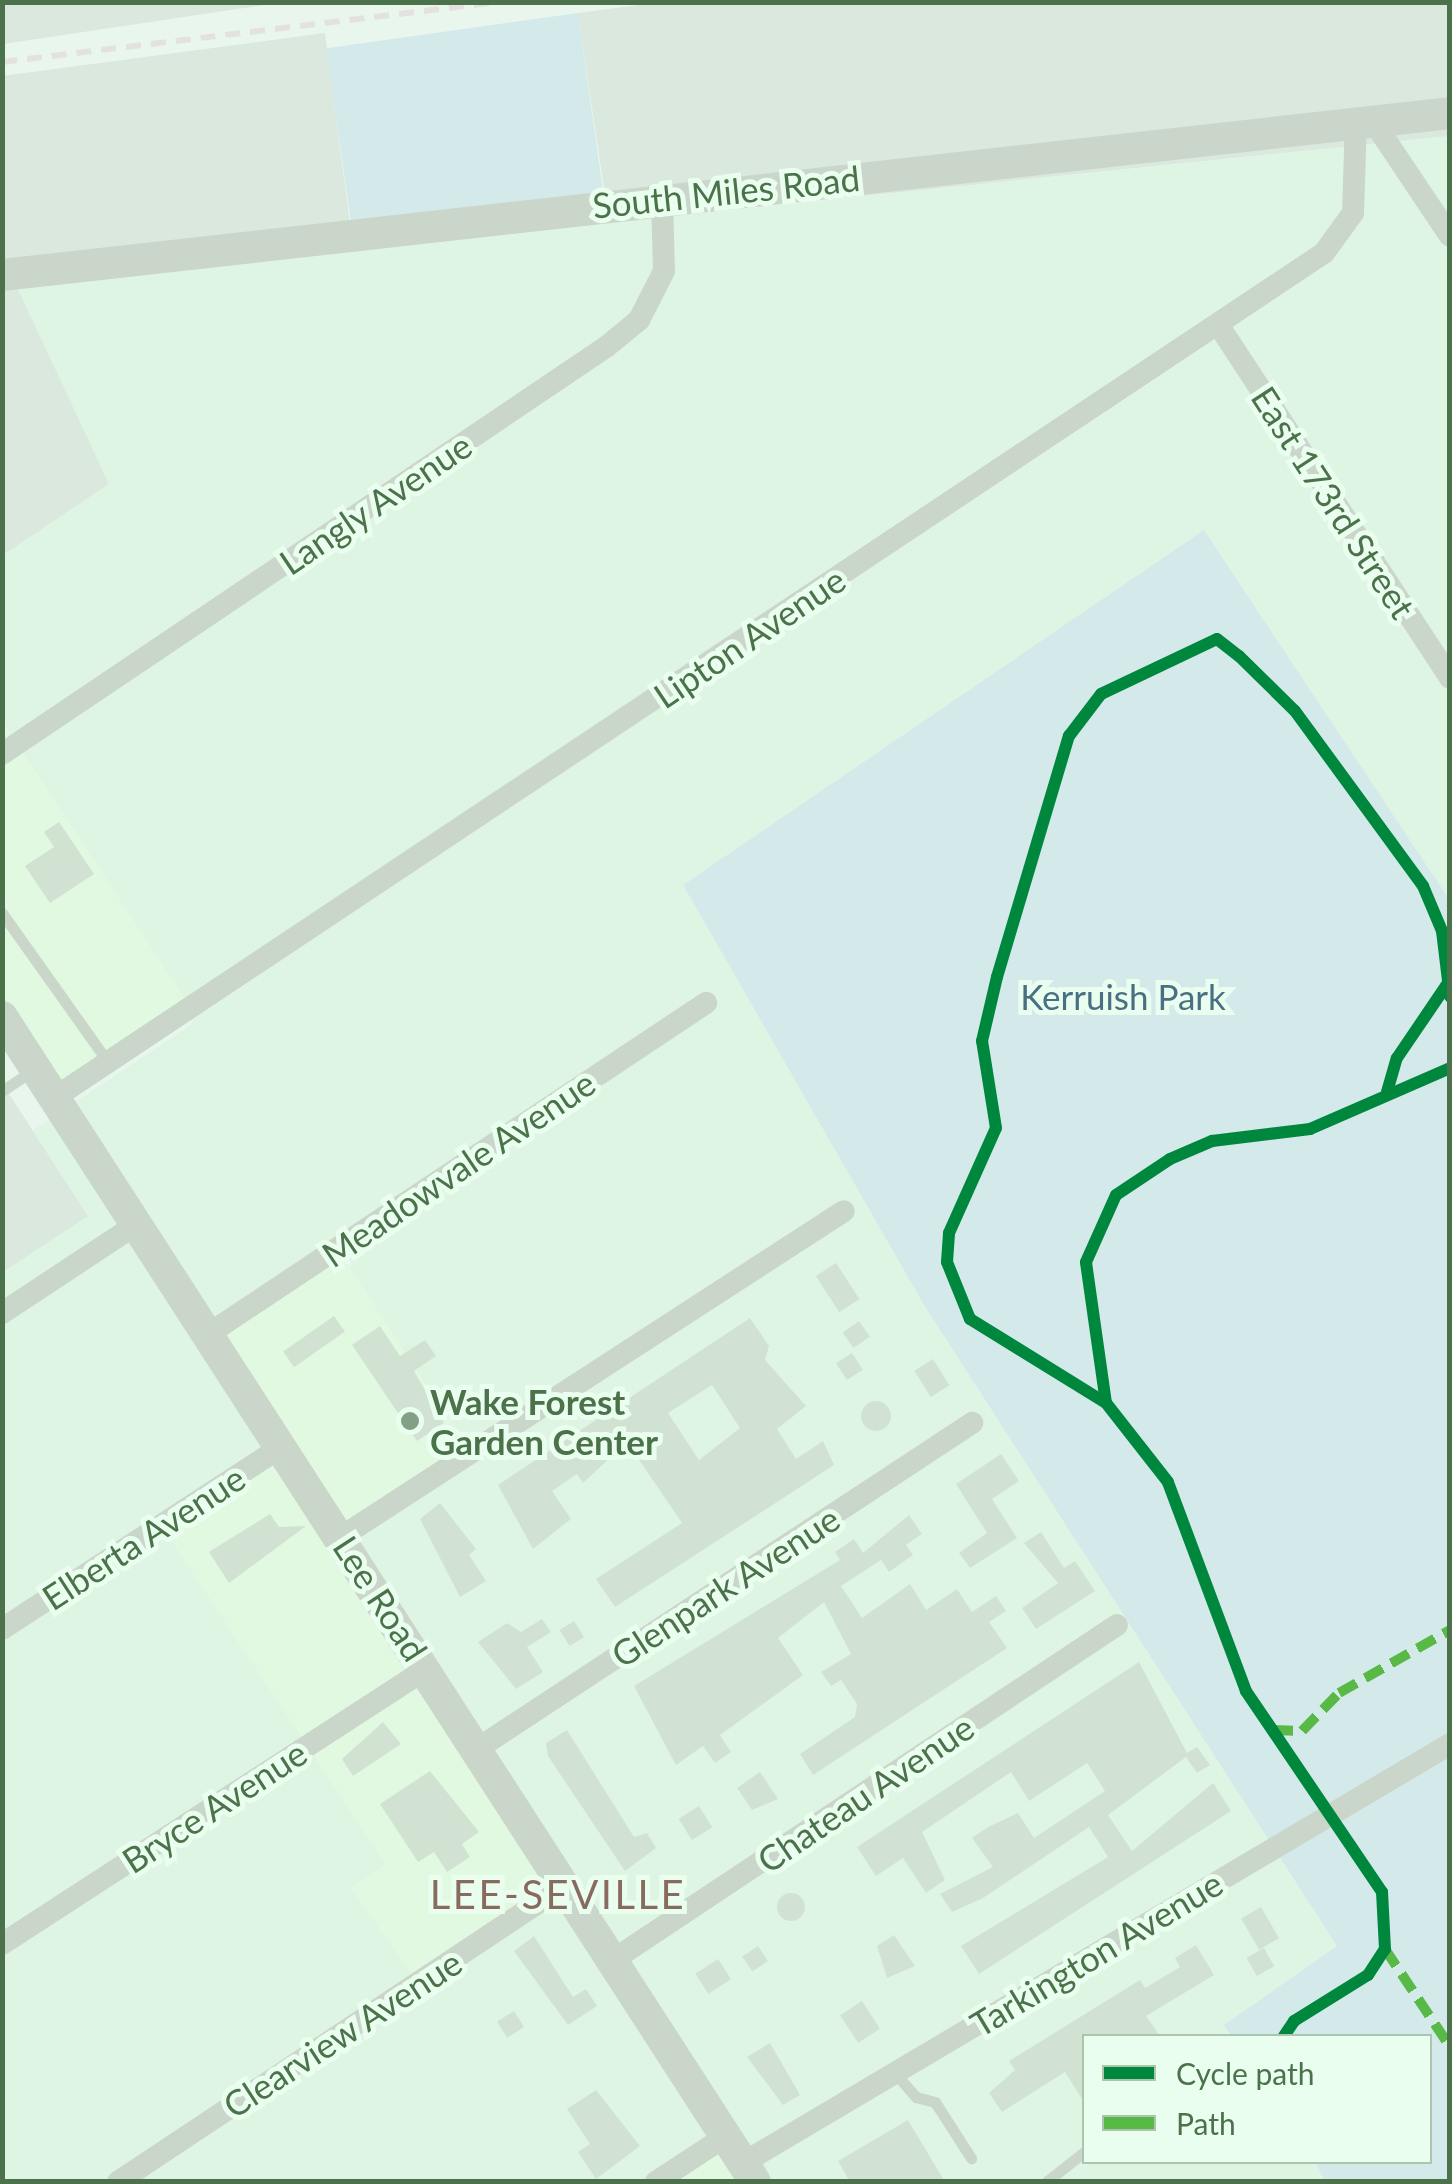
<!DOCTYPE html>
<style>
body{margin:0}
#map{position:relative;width:1452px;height:2184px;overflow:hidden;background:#e9f6ed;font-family:Lato,sans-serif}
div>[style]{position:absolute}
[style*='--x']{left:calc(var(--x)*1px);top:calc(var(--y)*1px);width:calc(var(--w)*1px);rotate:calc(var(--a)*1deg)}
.residential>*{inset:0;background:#dff5e4}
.commercial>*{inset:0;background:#e1f9e1}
.industrial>*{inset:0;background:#dae8dd}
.green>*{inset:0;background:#d4e9ea;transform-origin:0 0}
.building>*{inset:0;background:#d1e2d3;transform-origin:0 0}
.round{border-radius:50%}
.lane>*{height:11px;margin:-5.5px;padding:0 5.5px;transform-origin:5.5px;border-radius:5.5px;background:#cad6ca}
.street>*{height:22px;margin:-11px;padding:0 11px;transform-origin:11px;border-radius:11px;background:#cad6ca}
.secondary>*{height:32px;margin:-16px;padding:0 16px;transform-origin:16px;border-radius:16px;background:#cad6ca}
.rail>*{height:6px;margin-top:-3px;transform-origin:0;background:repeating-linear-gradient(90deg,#e4e2e0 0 15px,transparent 0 25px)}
.quiet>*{height:10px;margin-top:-5px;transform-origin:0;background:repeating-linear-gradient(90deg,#58b947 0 20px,transparent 0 30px)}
.cycleway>*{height:12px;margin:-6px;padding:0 6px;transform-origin:6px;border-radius:6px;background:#00873e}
.dots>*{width:28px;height:28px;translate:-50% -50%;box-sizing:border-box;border:5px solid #eafeef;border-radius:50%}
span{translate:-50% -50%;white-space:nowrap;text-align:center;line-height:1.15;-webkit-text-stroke:10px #eafeef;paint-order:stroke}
.street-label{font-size:35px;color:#4b724b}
.park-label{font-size:35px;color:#496f82}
.poi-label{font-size:35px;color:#4b724b;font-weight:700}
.left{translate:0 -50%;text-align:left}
.quarter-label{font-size:40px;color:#886b5e;letter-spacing:2.5px}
.frame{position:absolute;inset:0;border:5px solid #4b724b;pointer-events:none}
.legend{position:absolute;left:1082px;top:2034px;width:350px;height:130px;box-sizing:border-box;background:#eafeef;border:2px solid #aac6ad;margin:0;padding:12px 18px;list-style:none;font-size:30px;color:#4b724b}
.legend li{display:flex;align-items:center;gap:20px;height:50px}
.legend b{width:50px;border:2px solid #aac6ad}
</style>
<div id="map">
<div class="residential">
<i style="clip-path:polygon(1449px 136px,1449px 899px,1204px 530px,683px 885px,924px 1305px,1337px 1946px,1224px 2025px,1231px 2036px,1084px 2036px,1084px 2162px,1315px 2162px,1327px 2180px,3px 2181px,3px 1272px,88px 1215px,33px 1130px,192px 1024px,3px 725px,3px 555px,109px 484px,15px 284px)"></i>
</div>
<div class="commercial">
<i style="clip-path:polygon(2px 721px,191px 1008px,54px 1098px,3px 1017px)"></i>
<i style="clip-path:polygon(337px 1248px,470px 1453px,342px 1537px,565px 1885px,418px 1983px,351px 1888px,386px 1864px,161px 1525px,283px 1446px,210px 1333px)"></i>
<i style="clip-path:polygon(726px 2136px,755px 2182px,656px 2182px)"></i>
</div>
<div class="industrial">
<i style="clip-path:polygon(3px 2px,277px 2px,277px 3px,3px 44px)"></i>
<i style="clip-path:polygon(662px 2px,1449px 3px,1449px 136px,609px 222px,578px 13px)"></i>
<i style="clip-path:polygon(325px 33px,353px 247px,16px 285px,109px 484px,3px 555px,2px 76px)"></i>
<i style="clip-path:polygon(2px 1083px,88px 1216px,3px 1272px,2px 1272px)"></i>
</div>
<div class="green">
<i style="left:578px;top:13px;width:194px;height:254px;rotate:82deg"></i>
<i style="clip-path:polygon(1204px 530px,1449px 899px,1449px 2181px,1325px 2181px,1315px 2162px,1430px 2162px,1430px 2036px,1231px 2036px,1224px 2025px,1337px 1946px,924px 1305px,683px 885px)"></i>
</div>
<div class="building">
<i style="clip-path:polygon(59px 822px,94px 874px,50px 903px,25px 866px,54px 847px,44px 832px)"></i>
<i style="left:836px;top:1263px;width:43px;height:24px;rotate:57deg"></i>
<i style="left:334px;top:1316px;width:19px;height:62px;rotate:55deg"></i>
<i style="clip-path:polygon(evenodd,750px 1318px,769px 1346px,765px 1360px,806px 1406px,777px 1429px,796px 1459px,823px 1441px,834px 1465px,615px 1607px,596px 1579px,682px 1523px,627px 1442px,583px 1483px,577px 1474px,552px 1491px,571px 1519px,533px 1549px,498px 1485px,750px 1318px,712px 1385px,740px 1428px,699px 1460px,668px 1413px,712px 1385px)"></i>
<i style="left:859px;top:1321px;width:19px;height:20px;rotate:55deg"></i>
<i style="clip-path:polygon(380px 1326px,400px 1356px,425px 1340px,436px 1356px,414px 1371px,444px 1423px,417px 1441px,352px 1345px)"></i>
<i style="left:852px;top:1353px;width:20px;height:19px;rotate:57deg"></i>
<i style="left:933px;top:1359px;width:31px;height:22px;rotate:58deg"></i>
<i class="round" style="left:861px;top:1401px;width:30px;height:30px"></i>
<i style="clip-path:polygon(1001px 1454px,1019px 1481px,992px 1499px,1017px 1538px,970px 1568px,959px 1553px,987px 1533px,956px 1484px)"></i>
<i style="clip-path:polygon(440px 1503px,476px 1549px,469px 1555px,486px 1581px,460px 1597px,420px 1519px)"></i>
<i style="clip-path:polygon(270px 1514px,279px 1527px,306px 1526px,229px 1583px,209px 1552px)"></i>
<i style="clip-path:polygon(909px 1515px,922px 1534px,906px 1545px,913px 1555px,889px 1572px,881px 1560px,841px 1586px,862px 1618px,910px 1584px,926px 1610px,957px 1589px,972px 1612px,996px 1596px,1006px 1611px,989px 1622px,1007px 1648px,813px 1775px,800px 1754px,855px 1717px,857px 1704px,841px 1680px,831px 1686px,821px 1672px,851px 1654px,824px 1602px,778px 1638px,803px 1675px,720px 1735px,731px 1752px,715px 1763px,703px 1746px,676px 1765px,634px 1686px,840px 1560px,835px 1552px,854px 1539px,863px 1553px)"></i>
<i style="clip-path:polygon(1041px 1532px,1064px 1568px,1075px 1561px,1095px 1591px,1036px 1629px,1022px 1608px,1058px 1583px,1024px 1543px)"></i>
<i style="clip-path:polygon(542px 1619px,551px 1632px,527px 1647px,543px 1672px,516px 1689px,478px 1642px,507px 1623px,521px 1632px)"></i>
<i style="left:574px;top:1621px;width:19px;height:17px;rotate:58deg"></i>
<i style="clip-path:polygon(1139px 1662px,1187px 1753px,1197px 1747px,1210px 1765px,1197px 1773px,1186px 1757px,1108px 1815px,1132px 1851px,1213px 1783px,1231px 1811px,979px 1974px,961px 1946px,1108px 1857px,1089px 1827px,983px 1898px,952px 1912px,940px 1894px,993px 1867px,972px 1838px,988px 1827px,1018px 1813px,1034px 1838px,1105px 1791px,1087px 1763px,1029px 1801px,1011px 1772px,922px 1832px,945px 1880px,926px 1893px,903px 1858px,876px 1876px,857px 1847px)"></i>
<i style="clip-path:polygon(383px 1722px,401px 1744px,353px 1776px,342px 1759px)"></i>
<i style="clip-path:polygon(567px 1730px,634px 1837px,647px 1833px,656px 1848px,625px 1871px,548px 1756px,546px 1743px)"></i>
<i style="clip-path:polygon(430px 1771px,479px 1832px,462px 1844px,470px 1857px,447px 1872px,434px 1852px,418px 1862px,380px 1804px)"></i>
<i style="clip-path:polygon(760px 1772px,778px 1799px,752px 1810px,737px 1788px)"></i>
<i style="left:699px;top:1806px;width:25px;height:24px;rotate:58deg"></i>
<i class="round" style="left:777px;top:1893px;width:28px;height:28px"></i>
<i style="left:1261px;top:1907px;width:36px;height:23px;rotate:60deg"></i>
<i style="clip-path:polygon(894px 1935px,915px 1966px,887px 1978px,877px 1946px)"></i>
<i style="clip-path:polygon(534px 1936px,573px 1997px,586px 1989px,597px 2006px,568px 2025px,514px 1951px)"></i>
<i style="clip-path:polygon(1196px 1945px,1214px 1975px,1146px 2016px,1160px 2036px,1084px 2036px,1084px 2102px,1065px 2072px,1002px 2112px,989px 2093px,1015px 2070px,1009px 2061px,1140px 1980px,1145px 1988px,1180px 1967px,1175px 1958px)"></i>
<i style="left:758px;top:1946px;width:18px;height:19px;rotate:56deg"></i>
<i style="left:1264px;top:1948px;width:21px;height:20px;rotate:61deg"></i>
<i style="left:718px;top:1959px;width:24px;height:27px;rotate:57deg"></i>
<i style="left:862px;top:2001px;width:33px;height:26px;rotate:57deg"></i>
<i style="left:514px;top:2011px;width:19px;height:20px;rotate:58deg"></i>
<i style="clip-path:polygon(770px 2043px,800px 2095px,783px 2105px,747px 2057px)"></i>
<i style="clip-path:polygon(596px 2090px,640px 2146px,596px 2179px,578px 2152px,590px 2144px,567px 2109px)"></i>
<i style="clip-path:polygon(908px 2120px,945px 2182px,850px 2182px,838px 2161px)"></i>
</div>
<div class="lane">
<i style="--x:2;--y:913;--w:183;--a:54.6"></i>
<i style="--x:2;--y:1091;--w:36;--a:-34"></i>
<i style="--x:895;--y:2073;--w:32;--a:49"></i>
<i style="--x:916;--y:2097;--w:20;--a:15"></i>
<i style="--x:935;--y:2102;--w:67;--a:57.3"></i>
<i style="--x:1046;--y:2182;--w:48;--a:-38.3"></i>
</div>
<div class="street">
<i style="--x:1373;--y:121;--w:138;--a:56.2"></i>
<i style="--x:1219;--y:326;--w:421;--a:56.7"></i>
<i style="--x:2;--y:754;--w:728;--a:-33.97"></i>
<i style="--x:606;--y:347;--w:43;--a:-39.3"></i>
<i style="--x:639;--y:320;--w:55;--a:-63"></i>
<i style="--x:664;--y:271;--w:73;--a:-91.6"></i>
<i style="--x:54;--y:1098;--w:1525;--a:-33.64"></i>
<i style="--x:1324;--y:253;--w:49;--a:-54.1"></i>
<i style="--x:1353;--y:213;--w:93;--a:-88.2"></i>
<i style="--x:2;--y:1313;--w:165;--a:-33.4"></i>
<i style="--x:210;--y:1333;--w:596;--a:-33.64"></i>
<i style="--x:341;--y:1537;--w:599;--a:-32.95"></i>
<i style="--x:2;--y:1629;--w:335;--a:-33.1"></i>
<i style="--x:477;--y:1749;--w:593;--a:-33.37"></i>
<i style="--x:2;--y:1944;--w:505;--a:-32.97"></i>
<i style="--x:613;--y:1960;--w:605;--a:-33.61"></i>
<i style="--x:743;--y:2163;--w:822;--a:-30.65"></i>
<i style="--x:118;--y:2182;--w:537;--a:-33.6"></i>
<i style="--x:656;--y:2182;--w:84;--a:-33.3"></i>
</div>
<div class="secondary">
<i style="--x:2;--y:275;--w:1457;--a:-6.38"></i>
<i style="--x:2;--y:1017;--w:1387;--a:57.12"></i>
</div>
<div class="rail">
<i style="--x:2;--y:62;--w:500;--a:-6.9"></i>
</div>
<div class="quiet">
<i style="--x:1273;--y:1730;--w:29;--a:2"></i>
<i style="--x:1302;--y:1731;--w:53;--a:-45.8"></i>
<i style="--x:1339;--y:1693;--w:128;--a:-29.6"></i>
<i style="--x:1385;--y:1949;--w:118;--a:56.4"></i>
</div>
<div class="cycleway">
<i style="--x:1387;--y:1092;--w:35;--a:-74"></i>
<i style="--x:1397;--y:1058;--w:91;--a:-55.8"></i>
<i style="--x:1106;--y:1403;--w:160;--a:-148.3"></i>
<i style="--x:970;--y:1319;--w:61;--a:-112"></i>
<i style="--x:947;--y:1262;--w:29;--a:-86"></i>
<i style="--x:949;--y:1233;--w:115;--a:-65.9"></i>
<i style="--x:996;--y:1128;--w:88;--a:-99.1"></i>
<i style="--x:982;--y:1041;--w:66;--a:-76.8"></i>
<i style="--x:997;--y:977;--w:252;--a:-73.4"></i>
<i style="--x:1069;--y:736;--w:53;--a:-52.7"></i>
<i style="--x:1101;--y:694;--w:128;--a:-25.4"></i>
<i style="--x:1217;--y:639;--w:28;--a:38"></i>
<i style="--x:1239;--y:656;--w:78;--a:44.5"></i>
<i style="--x:1295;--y:711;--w:217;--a:53.8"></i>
<i style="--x:1423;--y:886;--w:49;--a:67.1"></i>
<i style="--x:1442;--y:931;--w:66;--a:83.1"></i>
<i style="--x:1284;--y:2036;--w:18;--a:-56"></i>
<i style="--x:1294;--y:2021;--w:87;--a:-31.9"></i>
<i style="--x:1368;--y:1975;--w:31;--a:-57"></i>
<i style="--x:1385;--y:1949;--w:57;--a:-93"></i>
<i style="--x:1382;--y:1892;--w:243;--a:-124.1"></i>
<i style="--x:1246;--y:1691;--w:223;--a:-110.5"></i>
<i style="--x:1168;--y:1482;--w:100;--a:-128.1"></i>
<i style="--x:1106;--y:1403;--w:142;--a:-98.1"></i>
<i style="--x:1086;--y:1262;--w:73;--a:-65.9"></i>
<i style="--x:1116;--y:1195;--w:65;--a:-33.7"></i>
<i style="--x:1170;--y:1159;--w:46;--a:-23.2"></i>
<i style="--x:1212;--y:1141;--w:99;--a:-7"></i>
<i style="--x:1310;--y:1129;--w:153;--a:-23.5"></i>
</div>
<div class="dots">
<i style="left:410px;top:1421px;background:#82a084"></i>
</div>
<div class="street-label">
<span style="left:726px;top:191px;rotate:-6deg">South Miles Road</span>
<span style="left:1334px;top:502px;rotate:57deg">East 173rd Street</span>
<span style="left:375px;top:503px;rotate:-34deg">Langly Avenue</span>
<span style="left:749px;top:637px;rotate:-34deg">Lipton Avenue</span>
<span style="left:458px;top:1168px;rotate:-34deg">Meadowvale Avenue</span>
<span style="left:143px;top:1537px;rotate:-33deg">Elberta Avenue</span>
<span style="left:725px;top:1586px;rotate:-33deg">Glenpark Avenue</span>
<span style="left:381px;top:1598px;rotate:57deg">Lee Road</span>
<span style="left:865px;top:1793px;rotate:-34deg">Chateau Avenue</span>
<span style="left:214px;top:1806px;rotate:-33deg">Bryce Avenue</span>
<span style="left:1096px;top:1953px;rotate:-31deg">Tarkington Avenue</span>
<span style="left:342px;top:2033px;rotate:-33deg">Clearview Avenue</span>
</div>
<div class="park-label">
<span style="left:1123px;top:996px">Kerruish Park</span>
</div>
<div class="poi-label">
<span class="left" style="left:430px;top:1421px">Wake Forest<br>Garden Center</span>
</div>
<div class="quarter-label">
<span style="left:558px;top:1894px">LEE-SEVILLE</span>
</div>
<div class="frame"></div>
<ul class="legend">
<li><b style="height:12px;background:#00873e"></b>Cycle path</li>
<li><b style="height:12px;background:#58b947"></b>Path</li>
</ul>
</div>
